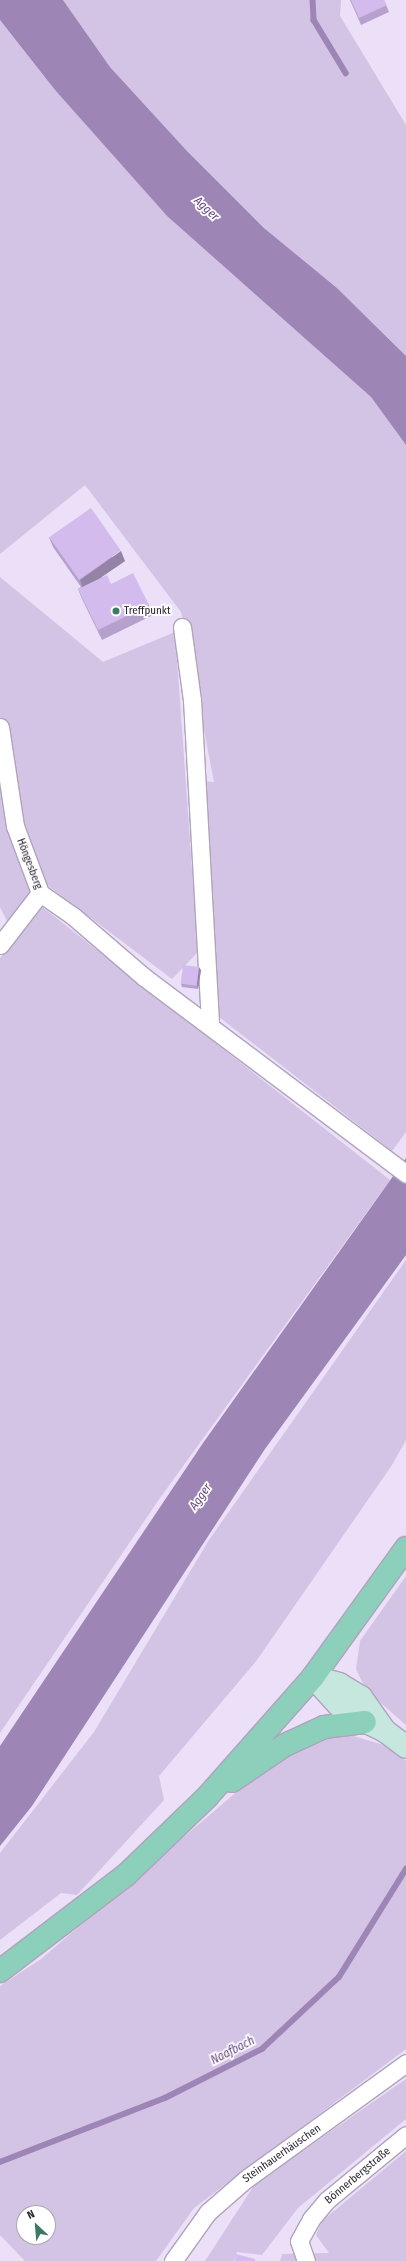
<!DOCTYPE html>
<meta charset="utf-8">
<style>
body{margin:0}
#map{position:relative;width:406px;height:2261px;overflow:hidden;background:#ebe0f8;font-family:"Fira Sans Condensed",sans-serif}
div>[style]{position:absolute}
[style*='--x']{left:calc(var(--x)*1px);top:calc(var(--y)*1px);width:calc(var(--w)*1px);rotate:calc(var(--a)*1deg)}
.green>*{inset:0;background:#d3c3e5}
.water>*{inset:0;background:#9d86b5}
.stream>*{height:5.5px;margin:-2.75px;padding:0 2.75px;transform-origin:2.75px;border-radius:2.75px;background:#9d86b5}
.roads{filter:drop-shadow(1px 0 #afa4bc) drop-shadow(-1px 0 #afa4bc) drop-shadow(0 1px #afa4bc) drop-shadow(0 -1px #afa4bc)}
.street>*{height:17px;margin:-8.5px;padding:0 8.5px;transform-origin:8.5px;border-radius:8.5px;background:#fff}
.secondary>*{height:22px;margin:-11px;padding:0 11px;transform-origin:11px;border-radius:11px;background:#c6e7dd}
.primary>*{height:22px;margin:-11px;padding:0 11px;transform-origin:11px;border-radius:11px;background:#8ccfbb}
.wall>*{inset:0;background:#b5a1cc}
.shaded-wall>*{inset:0;background:#9483a6}
.building>*{inset:0;background:#d3bbed;transform-origin:0 0}
.dots>*{width:11px;height:11px;translate:-50% -50%;box-sizing:border-box;border:2px solid #fff;border-radius:50%}
span{translate:-50% -50%;white-space:nowrap;text-align:center;line-height:1.15;-webkit-text-stroke:3.5px #fff;paint-order:stroke}
.poi-label{font-size:11px;color:#28242d}
.left{translate:0 -50%;text-align:left}
.street-label{font-size:11px;color:#28242d}
.water-label{font-size:12px;color:#664784;font-style:italic}
.north{position:absolute;left:16px;top:2205px;width:40px;height:40px;box-sizing:border-box;background:#fff;border:1px solid #a9a7ab;border-radius:50%;rotate:334deg;font-size:11px;font-weight:700;line-height:16px;text-align:center;color:#28242d}
.north::after{content:'';display:block;margin:auto;width:14px;height:18px;background:#3d7965;clip-path:polygon(50% 0,100% 100%,50% 72%,0 100%)}
</style>
<div id="map">
<div class="green">
<i style="clip-path:polygon(63px 0,341px 0,340px 16px,406px 125px,406px 356px,337px 288px,264px 228px,187px 151px,110px 67px)"></i>
<i style="clip-path:polygon(0 20px,55px 90px,167px 216px,371px 397px,406px 445px,406px 1132px,392px 1151px,219px 1017px,201px 781px,214px 782px,181px 612px,85px 485px,0 554px)"></i>
<i style="clip-path:polygon(0 577px,103px 662px,175px 632px,198px 952px,172px 979px,47px 885px,41px 906px,390px 1180px,160px 1498px,0 1733px,0 958px,16px 939px,0 907px)"></i>
<i style="clip-path:polygon(406px 1260px,406px 1440px,392px 1465px,257px 1660px,159px 1776px,164px 1800px,77px 1895px,61px 1893px,0 1940px,0 1853px,94px 1732px,209px 1540px)"></i>
<i style="clip-path:polygon(406px 1576px,406px 1725px,366px 1690px,356px 1669px,360px 1641px)"></i>
<i style="clip-path:polygon(evenodd,340px 1732px,387px 1746px,406px 1761px,406px 2049px,194px 2208px,156px 2261px,25px 2261px,0 2235px,0 1986px,41px 1959px,240px 1789px,310px 1740px,340px 1732px,24px 2213px,48px 2213px,48px 2237px,24px 2237px,24px 2213px)"></i>
<i style="clip-path:polygon(406px 2079px,406px 2119px,298px 2208px,262px 2255px,237px 2252px,234px 2261px,205px 2261px,255px 2184px)"></i>
<i style="clip-path:polygon(406px 2151px,406px 2261px,280px 2261px,282px 2254px,329px 2253px,316px 2235px,322px 2221px)"></i>
</div>
<div class="water">
<i style="clip-path:polygon(0 0,63px 0,110px 67px,187px 151px,264px 228px,337px 288px,406px 356px,406px 445px,371px 397px,167px 216px,55px 90px,0 20px)"></i>
<i style="clip-path:polygon(406px 1158px,406px 1255px,265px 1449px,32px 1806px,0 1846px,0 1746px,203px 1443px)"></i>
</div>
<div class="stream">
<i style="--x:313;--y:0;--w:20;--a:87"></i>
<i style="--x:314;--y:20;--w:62;--a:58.9"></i>
<i style="--x:0;--y:2162;--w:177;--a:-21.2"></i>
<i style="--x:165;--y:2098;--w:109;--a:-26.8"></i>
<i style="--x:262;--y:2049;--w:105;--a:-43.1"></i>
<i style="--x:339;--y:1977;--w:127;--a:-58.2"></i>
</div>
<div class="roads">
<div class="street">
<i style="--x:182;--y:627;--w:74;--a:82.2"></i>
<i style="--x:192;--y:700;--w:326;--a:86.8"></i>
<i style="--x:0;--y:727;--w:100;--a:81.4"></i>
<i style="--x:15;--y:826;--w:72;--a:69.5"></i>
<i style="--x:40;--y:893;--w:40;--a:34.9"></i>
<i style="--x:73;--y:916;--w:94;--a:40.7"></i>
<i style="--x:144;--y:977;--w:328;--a:36.9"></i>
<i style="--x:0;--y:945;--w:66;--a:-52.4"></i>
<i style="--x:173;--y:2261;--w:60;--a:-54.5"></i>
<i style="--x:208;--y:2212;--w:50;--a:-41"></i>
<i style="--x:246;--y:2179;--w:198;--a:-35.9"></i>
<i style="--x:306;--y:2261;--w:21;--a:-109"></i>
<i style="--x:299;--y:2241;--w:25;--a:-61"></i>
<i style="--x:311;--y:2219;--w:25;--a:-50"></i>
<i style="--x:327;--y:2200;--w:102;--a:-39.4"></i>
</div>
<div class="secondary">
<i style="--x:313;--y:1677;--w:46;--a:47.6"></i>
<i style="--x:344;--y:1711;--w:46;--a:26"></i>
<i style="--x:385;--y:1731;--w:26;--a:37"></i>
<i style="--x:313;--y:1677;--w:27;--a:15"></i>
<i style="--x:339;--y:1684;--w:26;--a:31"></i>
<i style="--x:361;--y:1697;--w:42;--a:54.8"></i>
</div>
<div class="primary">
<i style="--x:232;--y:1781;--w:64;--a:-34.2"></i>
<i style="--x:285;--y:1745;--w:43;--a:-24.8"></i>
<i style="--x:324;--y:1727;--w:41;--a:-7"></i>
<i style="--x:0;--y:1971;--w:158;--a:-37.3"></i>
<i style="--x:126;--y:1875;--w:112;--a:-43.9"></i>
<i style="--x:207;--y:1797;--w:160;--a:-48.5"></i>
<i style="--x:313;--y:1677;--w:159;--a:-54.2"></i>
</div>
</div>
<div class="wall">
<i style="clip-path:polygon(350px 0,384px 0,389px 12px,361px 25px)"></i>
<i style="clip-path:polygon(49px 537px,125px 561px,101px 577px,111px 584px,149px 605px,153px 615px,102px 640px,82px 599px,78px 589px,81px 587px,53px 547px)"></i>
<i style="clip-path:polygon(201px 970px,198px 989px,182px 987px,181px 984px)"></i>
</div>
<div class="shaded-wall">
<i style="clip-path:polygon(121px 551px,125px 561px,83px 590px,80px 580px)"></i>
<i style="clip-path:polygon(199px 967px,201px 970px,198px 989px,197px 985px)"></i>
</div>
<div class="building">
<i style="clip-path:polygon(351px 0,384px 0,387px 5px,359px 18px)"></i>
<i style="left:91px;top:508px;width:52px;height:51px;rotate:55deg"></i>
<i style="clip-path:polygon(133px 573px,149px 605px,98px 630px,78px 589px,107px 575px,111px 584px)"></i>
<i style="left:183px;top:965px;width:16px;height:19px;rotate:7deg"></i>
<i style="clip-path:polygon(236px 2254px,255px 2259px,255px 2261px,235px 2261px)"></i>
</div>
<div class="dots">
<i style="left:116px;top:611px;background:#3d7965"></i>
</div>
<div class="poi-label">
<span class="left" style="left:124px;top:611px">Treffpunkt</span>
</div>
<div class="street-label">
<span style="left:29px;top:864px;rotate:69deg">Höngesberg</span>
<span style="left:282px;top:2154px;rotate:-35deg">Steinhauerhäuschen</span>
<span style="left:358px;top:2176px;rotate:-40deg">Bönnerbergstraße</span>
</div>
<div class="water-label">
<span style="left:206px;top:209px;rotate:43deg">Agger</span>
<span style="left:201px;top:1497px;rotate:-55deg">Agger</span>
<span style="left:233px;top:2051px;rotate:-27deg">Naafbach</span>
</div>
<div class="north">N</div>
</div>
